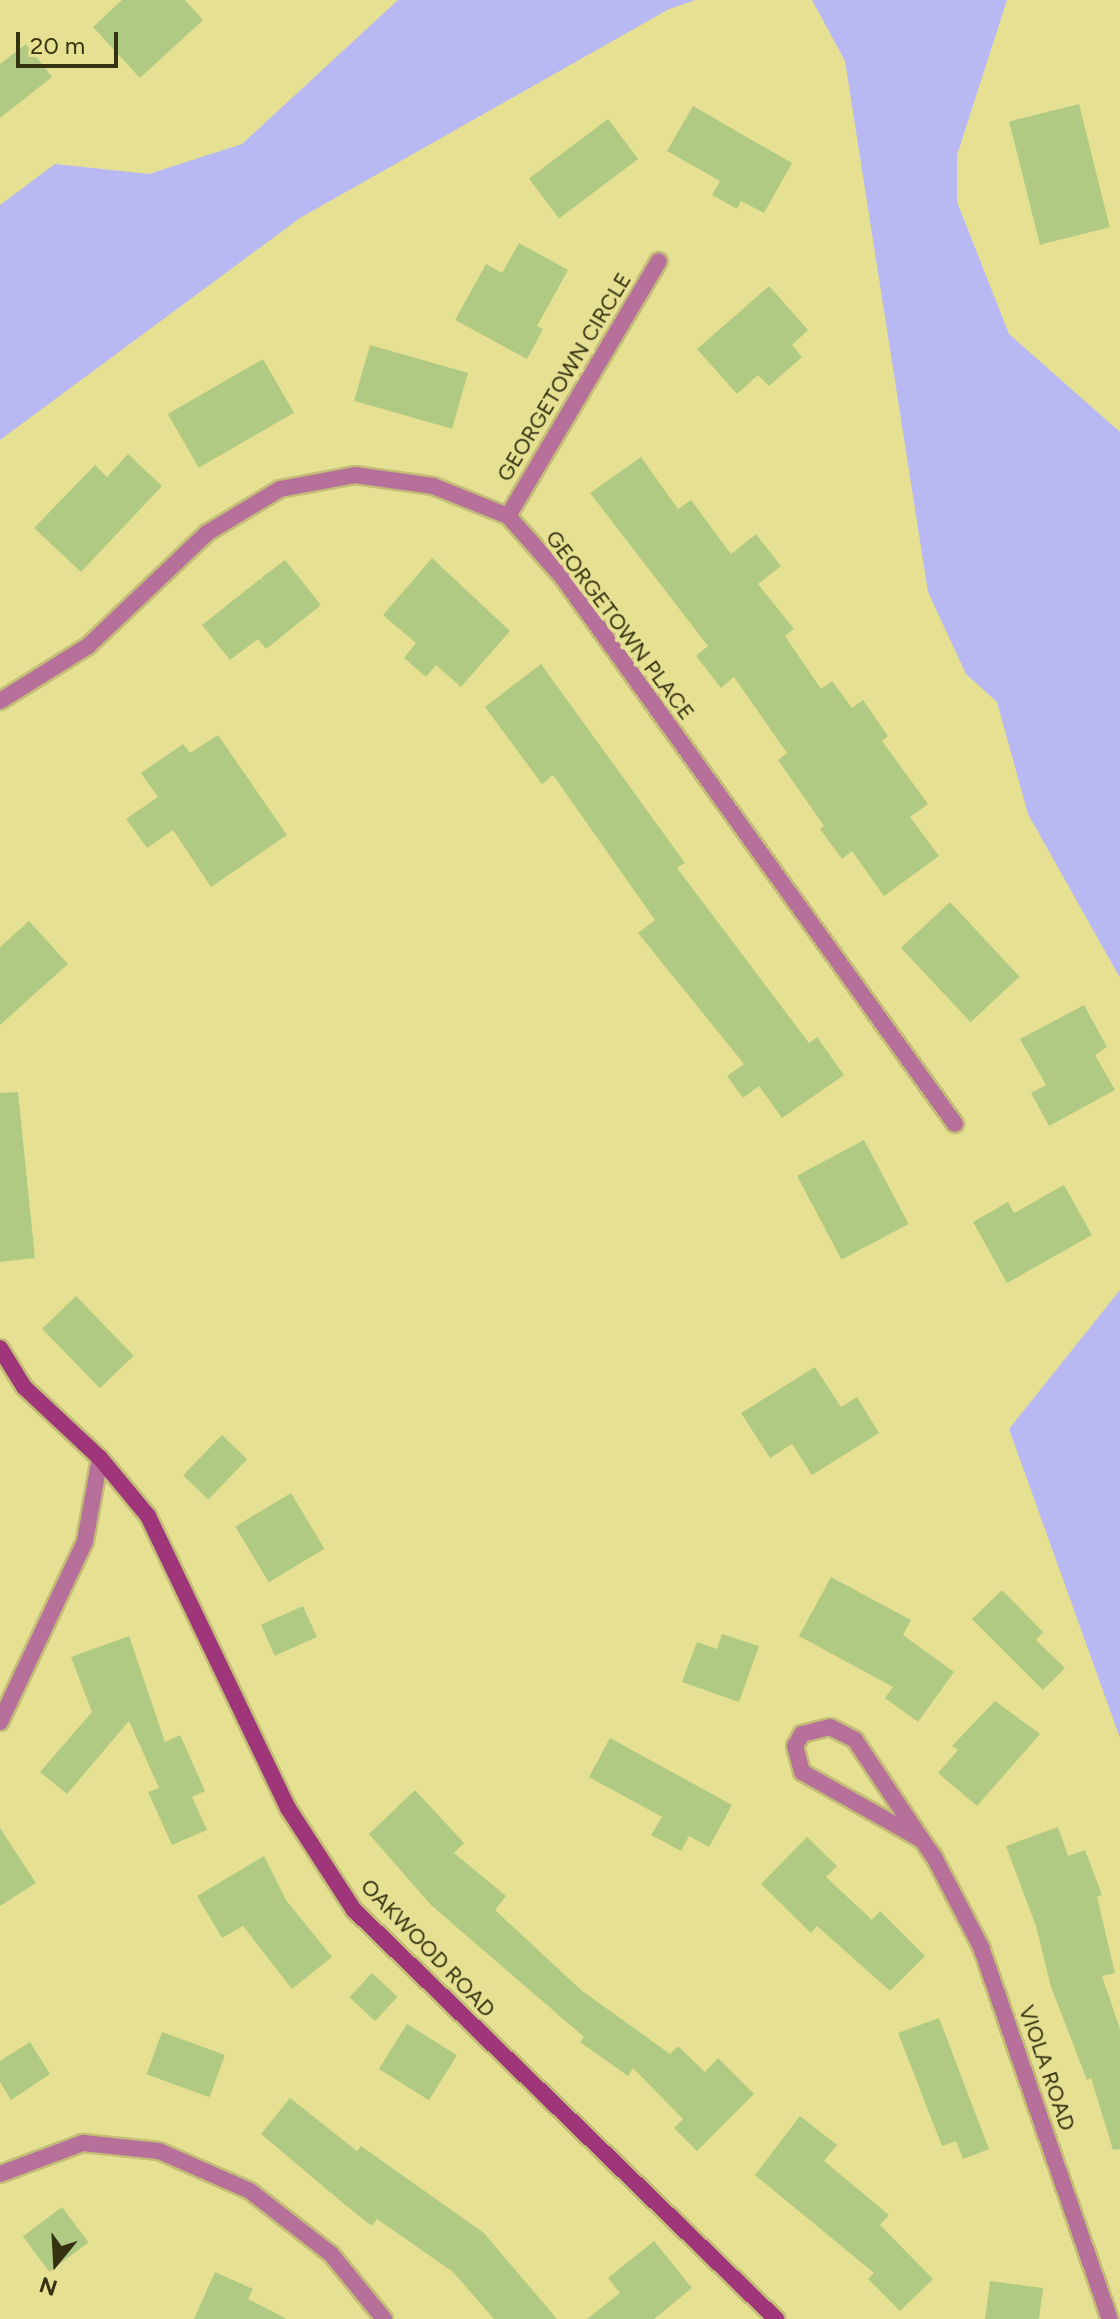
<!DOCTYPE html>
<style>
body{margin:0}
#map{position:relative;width:1120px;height:2319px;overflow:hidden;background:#e6e092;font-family:Figtree,sans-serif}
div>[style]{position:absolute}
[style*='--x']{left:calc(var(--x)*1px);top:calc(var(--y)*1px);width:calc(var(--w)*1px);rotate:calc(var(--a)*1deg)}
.green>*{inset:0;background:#b8b8f3}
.building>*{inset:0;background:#b1ca83;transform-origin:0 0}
.roads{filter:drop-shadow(2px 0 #c3bd78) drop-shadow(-2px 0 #c3bd78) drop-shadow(0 2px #c3bd78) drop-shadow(0 -2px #c3bd78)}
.street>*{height:16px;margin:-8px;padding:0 8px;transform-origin:8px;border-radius:8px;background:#b7709a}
.secondary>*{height:16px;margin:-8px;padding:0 8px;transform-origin:8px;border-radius:8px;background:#9e3679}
span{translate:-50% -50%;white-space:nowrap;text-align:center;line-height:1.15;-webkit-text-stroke:8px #e6e092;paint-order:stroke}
.street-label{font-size:22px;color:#353212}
.north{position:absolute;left:16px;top:2223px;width:80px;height:80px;-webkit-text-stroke:6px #e6e092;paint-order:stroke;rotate:198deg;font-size:22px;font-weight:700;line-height:32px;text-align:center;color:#353212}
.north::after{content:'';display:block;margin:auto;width:28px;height:36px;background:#353212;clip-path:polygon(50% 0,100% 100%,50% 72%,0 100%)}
.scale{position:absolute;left:16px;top:32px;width:102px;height:36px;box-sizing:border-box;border:4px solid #353212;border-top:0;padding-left:10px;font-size:24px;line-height:28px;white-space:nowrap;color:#353212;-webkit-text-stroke:6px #e6e092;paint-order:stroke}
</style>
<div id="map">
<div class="green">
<i style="clip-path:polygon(398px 0,696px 0,669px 9px,300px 218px,0 440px,0 205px,55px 164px,149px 174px,242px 144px)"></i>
<i style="clip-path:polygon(812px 0,1007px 0,957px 155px,957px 202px,1009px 334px,1120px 432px,1120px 978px,1028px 814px,997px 702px,966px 674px,928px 592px,845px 61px)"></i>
<i style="clip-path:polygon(1120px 1290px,1120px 1738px,1009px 1429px)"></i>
</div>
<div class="building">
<i style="clip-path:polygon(122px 0,185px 0,203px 20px,140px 78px,93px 27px)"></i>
<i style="clip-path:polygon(26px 44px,52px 77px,0 118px,0 64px)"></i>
<i style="left:1079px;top:104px;width:127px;height:72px;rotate:76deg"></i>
<i style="clip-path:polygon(693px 106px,792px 163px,764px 213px,741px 201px,737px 209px,712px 195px,720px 181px,667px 151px)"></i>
<i style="left:608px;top:119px;width:50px;height:99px;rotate:53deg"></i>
<i style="clip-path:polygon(519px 243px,568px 270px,537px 326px,543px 329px,527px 359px,455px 320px,486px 264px,502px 273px)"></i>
<i style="clip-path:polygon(769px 286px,808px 330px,792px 345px,802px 357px,769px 386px,758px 375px,737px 394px,697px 349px)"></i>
<i style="left:370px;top:345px;width:102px;height:58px;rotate:16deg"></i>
<i style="left:263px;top:359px;width:62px;height:110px;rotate:60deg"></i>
<i style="clip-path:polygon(128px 454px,162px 486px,81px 572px,34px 528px,95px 465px,107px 477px)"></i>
<i style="clip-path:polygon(641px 457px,678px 509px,691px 500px,731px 554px,756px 534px,781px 566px,758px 584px,794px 629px,785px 636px,821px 689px,832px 681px,852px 708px,863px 700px,888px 736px,882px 741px,928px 804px,910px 817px,939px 856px,884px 896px,852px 851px,842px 859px,820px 829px,824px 826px,778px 760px,787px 753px,734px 677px,721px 688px,696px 656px,708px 646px,590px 493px)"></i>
<i style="clip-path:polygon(432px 558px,510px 631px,461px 687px,436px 665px,426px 677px,404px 658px,416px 643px,383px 615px)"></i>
<i style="clip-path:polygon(285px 560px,321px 605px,266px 649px,258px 639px,230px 660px,202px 625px,260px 579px,264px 582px,261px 578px)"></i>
<i style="clip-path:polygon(541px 664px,685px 863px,677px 868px,809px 1043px,817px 1037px,844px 1075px,782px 1118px,759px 1086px,743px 1098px,727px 1076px,744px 1064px,638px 933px,655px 920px,553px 775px,542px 784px,485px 707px)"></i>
<i style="clip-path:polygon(218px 735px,287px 835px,211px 887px,173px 830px,147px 848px,126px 819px,158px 797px,141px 773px,183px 744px,190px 753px)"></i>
<i style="left:950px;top:902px;width:102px;height:67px;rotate:47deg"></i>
<i style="clip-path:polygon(29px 921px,68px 964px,0 1025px,0 947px)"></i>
<i style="clip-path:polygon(1084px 1005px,1107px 1047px,1095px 1055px,1115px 1090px,1049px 1126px,1031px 1093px,1046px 1085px,1020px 1039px)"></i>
<i style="clip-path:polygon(18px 1092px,35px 1258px,0 1262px,0 1093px)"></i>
<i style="left:864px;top:1140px;width:95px;height:76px;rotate:62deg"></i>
<i style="clip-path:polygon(1064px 1185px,1092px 1235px,1007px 1283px,973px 1222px,1008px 1202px,1014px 1213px)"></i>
<i style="left:76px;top:1296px;width:83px;height:47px;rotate:46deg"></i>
<i style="clip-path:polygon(815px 1367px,841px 1407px,857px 1397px,879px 1433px,812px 1475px,792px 1444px,770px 1458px,741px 1413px)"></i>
<i style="left:222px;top:1435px;width:35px;height:56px;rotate:44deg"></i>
<i style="left:291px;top:1493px;width:65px;height:65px;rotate:59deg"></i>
<i style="clip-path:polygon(831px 1577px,911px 1620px,903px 1635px,954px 1672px,918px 1722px,885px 1698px,893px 1687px,799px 1636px)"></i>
<i style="clip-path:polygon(1002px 1590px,1043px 1632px,1036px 1640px,1065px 1668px,1043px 1690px,972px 1619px)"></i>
<i style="left:303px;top:1606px;width:34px;height:46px;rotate:66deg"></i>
<i style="clip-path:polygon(722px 1634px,759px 1646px,739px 1702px,682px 1682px,697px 1642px,717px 1649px)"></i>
<i style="clip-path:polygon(129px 1636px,165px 1742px,180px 1735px,205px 1791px,192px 1797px,207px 1830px,172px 1845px,148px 1792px,159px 1788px,129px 1721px,67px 1794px,40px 1772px,92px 1712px,71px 1657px)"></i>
<i style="clip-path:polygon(995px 1701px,1040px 1734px,977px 1806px,938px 1773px,958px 1750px,952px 1746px)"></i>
<i style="clip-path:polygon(610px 1738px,732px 1805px,709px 1847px,689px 1836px,681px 1851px,651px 1835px,662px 1817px,589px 1777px)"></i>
<i style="clip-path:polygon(415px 1790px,464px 1843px,454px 1853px,506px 1896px,495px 1910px,581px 1990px,670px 2054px,678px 2046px,705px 2072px,718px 2058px,754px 2094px,697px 2151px,674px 2128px,683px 2119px,633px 2068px,628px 2076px,580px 2042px,584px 2037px,431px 1905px,369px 1834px)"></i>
<i style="clip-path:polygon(1058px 1827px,1068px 1856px,1085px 1850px,1102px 1895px,1097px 1897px,1115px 1973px,1102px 1976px,1120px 2029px,1120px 2149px,1113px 2150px,1091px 2078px,1087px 2080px,1051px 1987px,1036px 1926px,1006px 1846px)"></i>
<i style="clip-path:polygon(0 1828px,36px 1883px,0 1906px)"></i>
<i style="clip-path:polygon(807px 1837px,837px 1866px,826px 1877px,872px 1920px,880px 1911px,925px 1956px,890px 1991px,817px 1926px,811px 1933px,761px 1884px)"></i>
<i style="clip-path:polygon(264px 1856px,286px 1900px,332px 1957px,292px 1989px,243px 1926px,222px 1938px,197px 1896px)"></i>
<i style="left:372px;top:1973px;width:35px;height:33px;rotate:43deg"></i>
<i style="clip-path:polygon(939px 2018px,989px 2149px,963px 2159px,956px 2141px,942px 2146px,898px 2033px)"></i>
<i style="left:407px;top:2024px;width:59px;height:53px;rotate:32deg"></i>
<i style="left:162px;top:2032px;width:67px;height:45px;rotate:20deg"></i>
<i style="clip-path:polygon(30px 2042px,50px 2074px,11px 2100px,0 2082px,0 2061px)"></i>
<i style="clip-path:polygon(290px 2098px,357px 2151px,361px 2146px,484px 2233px,557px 2319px,494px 2319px,453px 2272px,377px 2219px,372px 2226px,344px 2204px,261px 2134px)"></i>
<i style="clip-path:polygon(800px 2116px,837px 2145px,824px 2161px,889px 2215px,880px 2225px,933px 2279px,900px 2311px,868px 2279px,874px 2273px,755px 2175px)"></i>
<i style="left:62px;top:2207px;width:44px;height:49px;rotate:53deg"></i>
<i style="clip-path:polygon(654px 2241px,692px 2288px,654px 2319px,587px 2319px,620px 2293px,608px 2278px)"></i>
<i style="clip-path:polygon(215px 2272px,253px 2289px,248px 2299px,287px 2319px,194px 2319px)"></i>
<i style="clip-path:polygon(990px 2281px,1043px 2288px,1039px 2319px,985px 2319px)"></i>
</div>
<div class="roads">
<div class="street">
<i style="--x:508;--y:516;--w:296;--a:-59.4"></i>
<i style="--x:0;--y:701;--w:104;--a:-32"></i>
<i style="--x:88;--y:646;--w:164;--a:-43.5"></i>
<i style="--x:207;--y:533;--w:85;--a:-31.1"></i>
<i style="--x:280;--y:489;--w:76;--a:-10.6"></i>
<i style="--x:355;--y:475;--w:79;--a:8"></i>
<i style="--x:433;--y:486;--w:81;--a:21.8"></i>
<i style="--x:508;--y:516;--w:83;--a:48.4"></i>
<i style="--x:563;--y:578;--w:672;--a:54.32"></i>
<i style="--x:0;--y:1722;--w:200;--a:-64.8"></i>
<i style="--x:85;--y:1541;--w:84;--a:-79.8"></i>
<i style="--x:922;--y:1840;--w:138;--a:-150.5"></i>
<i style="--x:802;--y:1772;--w:27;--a:-105"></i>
<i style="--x:795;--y:1746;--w:14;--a:-60"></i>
<i style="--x:802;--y:1734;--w:29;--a:-14"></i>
<i style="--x:830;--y:1727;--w:28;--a:27"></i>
<i style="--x:855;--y:1740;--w:120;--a:56.2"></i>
<i style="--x:922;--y:1840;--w:21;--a:55"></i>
<i style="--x:934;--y:1857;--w:102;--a:62.4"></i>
<i style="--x:981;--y:1947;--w:394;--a:70.9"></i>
<i style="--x:0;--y:2174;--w:89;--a:-20.5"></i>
<i style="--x:83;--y:2143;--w:76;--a:6"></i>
<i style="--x:159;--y:2151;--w:99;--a:23.7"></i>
<i style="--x:250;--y:2191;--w:103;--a:37.9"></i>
<i style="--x:331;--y:2254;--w:84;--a:50.8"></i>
</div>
<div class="secondary">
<i style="--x:0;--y:1348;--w:46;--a:58.4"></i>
<i style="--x:24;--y:1387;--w:104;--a:43.1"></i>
<i style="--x:100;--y:1458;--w:75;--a:50.4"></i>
<i style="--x:148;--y:1516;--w:324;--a:64.4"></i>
<i style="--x:288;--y:1808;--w:121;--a:57.1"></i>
<i style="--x:354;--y:1910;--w:588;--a:44.1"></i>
</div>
</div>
<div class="street-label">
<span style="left:564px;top:377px;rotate:-59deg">GEORGETOWN CIRCLE</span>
<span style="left:620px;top:625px;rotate:53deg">GEORGETOWN PLACE</span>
<span style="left:428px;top:1948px;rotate:46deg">OAKWOOD ROAD</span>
<span style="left:1047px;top:2068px;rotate:71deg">VIOLA ROAD</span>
</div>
<div class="north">N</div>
<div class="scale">20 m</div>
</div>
